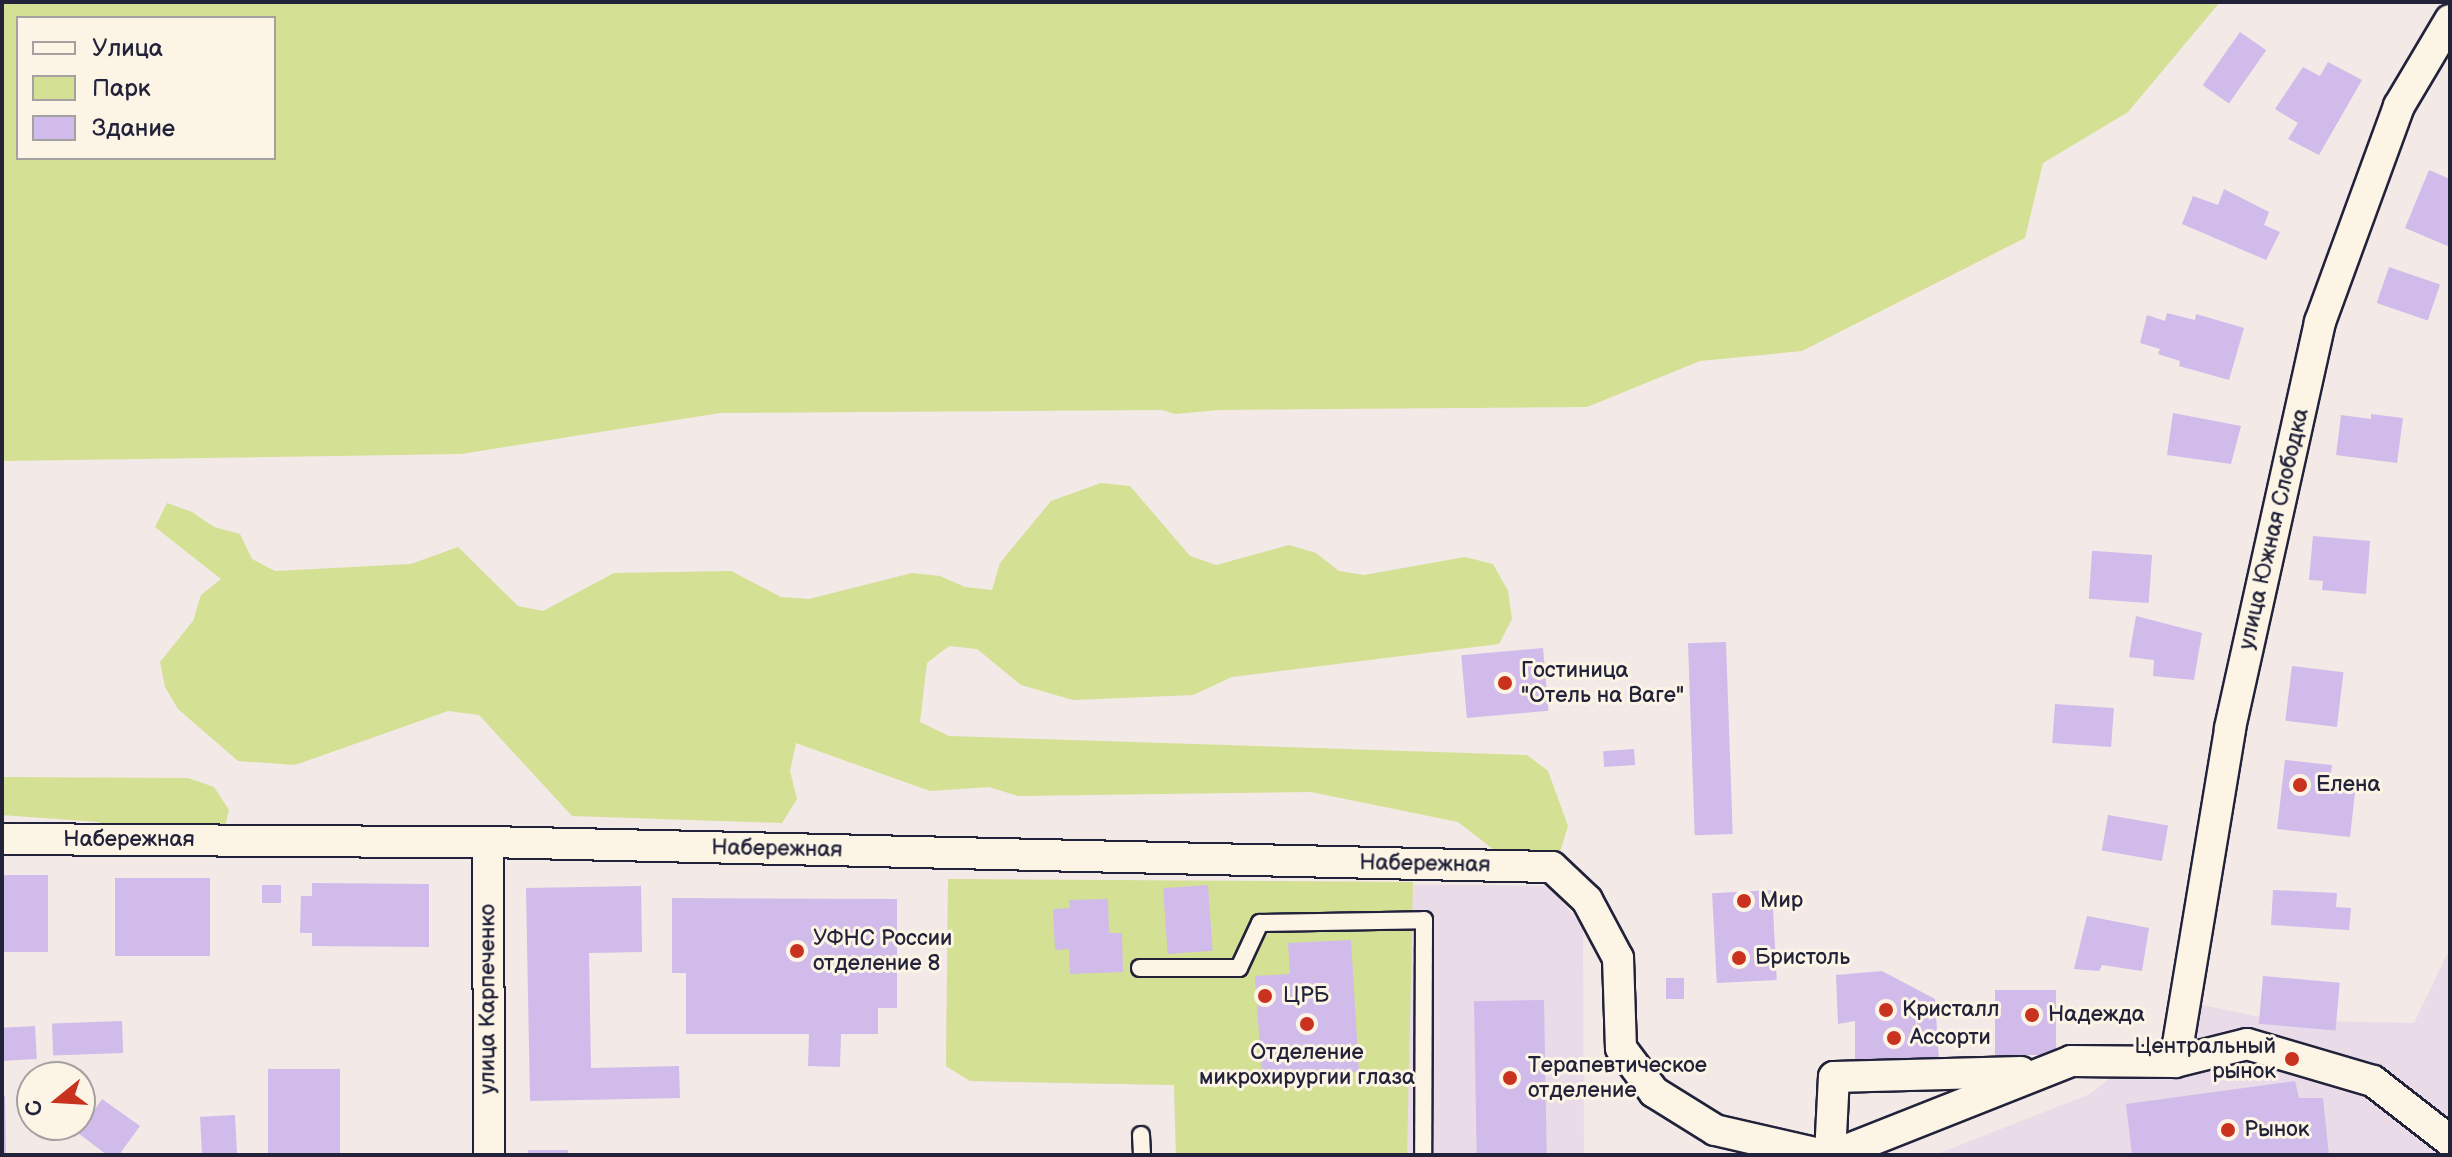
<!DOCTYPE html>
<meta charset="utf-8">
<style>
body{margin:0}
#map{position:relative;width:2452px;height:1157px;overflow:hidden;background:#f3e9e6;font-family:"Balsamiq Sans",sans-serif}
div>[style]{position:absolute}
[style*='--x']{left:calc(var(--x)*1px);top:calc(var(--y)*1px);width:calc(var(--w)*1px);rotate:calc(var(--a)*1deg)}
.built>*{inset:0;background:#e9dbe7}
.green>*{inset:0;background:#d4e093}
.building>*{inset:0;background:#d1bbea;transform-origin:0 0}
.roads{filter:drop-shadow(2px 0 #22223b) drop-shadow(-2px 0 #22223b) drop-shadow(0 2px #22223b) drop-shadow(0 -2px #22223b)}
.lane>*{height:16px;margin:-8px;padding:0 8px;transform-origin:8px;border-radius:8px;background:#fcf5e5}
.street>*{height:30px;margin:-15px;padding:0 15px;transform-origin:15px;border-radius:15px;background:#fcf5e5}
.dots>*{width:22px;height:22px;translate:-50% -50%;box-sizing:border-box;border:4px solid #fcf5e5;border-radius:50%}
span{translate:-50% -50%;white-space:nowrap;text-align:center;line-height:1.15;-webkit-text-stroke:6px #fcf5e5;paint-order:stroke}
.street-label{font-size:22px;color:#22223b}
.poi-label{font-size:22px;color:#22223b}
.left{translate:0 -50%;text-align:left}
.right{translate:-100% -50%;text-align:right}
.frame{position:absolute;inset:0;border:4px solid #22223b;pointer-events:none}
.legend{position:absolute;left:16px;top:16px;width:260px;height:144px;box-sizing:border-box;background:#fcf5e5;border:2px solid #a5a1a1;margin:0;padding:10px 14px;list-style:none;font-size:24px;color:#22223b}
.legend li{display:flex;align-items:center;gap:16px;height:40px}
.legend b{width:40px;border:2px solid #a5a1a1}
.north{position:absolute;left:16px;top:1061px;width:80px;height:80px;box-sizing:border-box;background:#fcf5e5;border:2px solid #a5a1a1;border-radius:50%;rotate:252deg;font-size:22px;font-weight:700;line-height:32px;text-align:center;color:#22223b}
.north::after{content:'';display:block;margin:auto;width:28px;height:36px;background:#c8321e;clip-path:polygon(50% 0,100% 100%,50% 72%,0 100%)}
</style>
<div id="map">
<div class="built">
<i style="clip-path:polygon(948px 879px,1548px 886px,1583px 926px,1584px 1155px,1176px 1155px,1174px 1085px,970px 1081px,946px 1066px)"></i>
<i style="clip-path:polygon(2450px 948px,2450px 1155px,1935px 1155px,2090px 1094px,2202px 1005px,2275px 1020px,2414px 1023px)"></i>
</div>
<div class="green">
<i style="clip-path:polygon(evenodd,2px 2px,2220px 2px,2128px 112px,2043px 163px,2025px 238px,1802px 351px,1700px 361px,1587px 407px,1220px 410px,1175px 414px,1162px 410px,720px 413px,461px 454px,2px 461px,2px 2px,18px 18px,274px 18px,274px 158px,18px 158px,18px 18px)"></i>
<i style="clip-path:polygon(1101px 483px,1130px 486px,1190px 556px,1216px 565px,1289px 545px,1316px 553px,1339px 571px,1364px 575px,1465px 557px,1493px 564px,1508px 591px,1512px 619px,1499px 644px,1232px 677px,1193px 695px,1073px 700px,1021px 685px,977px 649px,949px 646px,927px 663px,920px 722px,949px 736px,1527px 755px,1548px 771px,1568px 826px,1560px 852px,1532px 861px,1502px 856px,1458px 822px,1311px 792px,1018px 796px,989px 787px,930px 791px,796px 743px,790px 771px,797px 799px,782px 823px,572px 816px,479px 715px,448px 711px,295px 765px,238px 761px,178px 709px,165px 687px,160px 662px,193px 621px,201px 595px,221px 579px,155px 527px,167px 503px,192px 512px,214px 527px,240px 534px,252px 559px,275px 571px,411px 564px,458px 547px,518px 606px,543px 611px,614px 573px,731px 571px,781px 597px,809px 599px,912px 573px,940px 576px,965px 587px,992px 590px,1000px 563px,1051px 501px)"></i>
<i style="clip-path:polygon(2px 777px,188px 778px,214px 787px,229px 810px,223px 834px,148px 849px,99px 822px,2px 815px)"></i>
<i style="clip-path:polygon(948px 879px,1413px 882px,1407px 1155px,1176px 1155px,1174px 1085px,970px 1081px,946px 1066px)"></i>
</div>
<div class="building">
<i style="left:2240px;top:32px;width:32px;height:65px;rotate:35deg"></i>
<i style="clip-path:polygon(2328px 62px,2362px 80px,2319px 155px,2288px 139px,2298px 123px,2275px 109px,2303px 67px,2320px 76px)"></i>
<i style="clip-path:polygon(2429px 170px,2450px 179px,2450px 247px,2405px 228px)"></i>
<i style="clip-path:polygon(2224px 189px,2269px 212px,2264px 225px,2280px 232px,2266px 260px,2182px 224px,2193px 196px,2218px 205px)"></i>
<i style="left:2389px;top:267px;width:54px;height:38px;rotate:19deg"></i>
<i style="clip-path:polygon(2167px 313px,2195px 320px,2196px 314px,2244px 328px,2229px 380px,2179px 366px,2180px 361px,2158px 354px,2160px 349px,2140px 343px,2147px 315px,2165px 321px)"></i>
<i style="clip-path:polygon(2173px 413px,2241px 426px,2231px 464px,2167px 455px)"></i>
<i style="clip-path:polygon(2371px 414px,2403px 418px,2397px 463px,2336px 455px,2341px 415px,2371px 419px)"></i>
<i style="clip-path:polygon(2313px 536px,2370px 541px,2366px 594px,2322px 590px,2323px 581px,2309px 580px)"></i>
<i style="left:2152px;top:555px;width:48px;height:60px;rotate:94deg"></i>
<i style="clip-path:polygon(2136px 616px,2202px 633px,2194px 680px,2153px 676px,2154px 660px,2129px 657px)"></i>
<i style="left:1726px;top:642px;width:192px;height:38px;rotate:88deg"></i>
<i style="left:1543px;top:648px;width:63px;height:82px;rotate:85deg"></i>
<i style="left:2292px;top:666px;width:52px;height:55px;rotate:7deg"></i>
<i style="left:2055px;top:704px;width:59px;height:39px;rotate:4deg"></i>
<i style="left:1634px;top:749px;width:16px;height:31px;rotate:86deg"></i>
<i style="clip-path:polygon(2285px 760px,2332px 765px,2330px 781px,2356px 784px,2350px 837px,2277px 829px)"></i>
<i style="left:2108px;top:815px;width:61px;height:36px;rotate:10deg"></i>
<i style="left:2px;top:875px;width:46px;height:77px"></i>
<i style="left:115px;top:878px;width:95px;height:78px"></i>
<i style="clip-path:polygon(312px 883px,429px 884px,429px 947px,312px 946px,312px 933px,300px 933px,301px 896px,312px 896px)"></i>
<i style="left:262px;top:885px;width:19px;height:18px"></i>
<i style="left:1208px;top:885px;width:66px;height:45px;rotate:86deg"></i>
<i style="clip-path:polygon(641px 886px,642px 952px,589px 953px,591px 1068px,679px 1066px,680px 1098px,530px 1101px,526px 888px)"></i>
<i style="left:1772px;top:890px;width:90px;height:60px;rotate:87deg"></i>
<i style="clip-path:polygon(2273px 890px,2337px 893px,2336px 907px,2351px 908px,2349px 930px,2271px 925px)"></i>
<i style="clip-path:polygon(672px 898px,897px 899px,897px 1008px,878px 1008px,878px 1034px,841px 1034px,840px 1067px,808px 1066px,809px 1034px,686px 1034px,686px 973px,672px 973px)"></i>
<i style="clip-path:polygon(1108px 899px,1109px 933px,1122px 933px,1123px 972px,1070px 974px,1069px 949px,1055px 950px,1053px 909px,1070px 908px,1069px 900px)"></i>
<i style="clip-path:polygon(2087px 916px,2149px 928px,2142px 971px,2102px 965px,2099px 971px,2074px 969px)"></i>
<i style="clip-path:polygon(1351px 940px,1359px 1072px,1262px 1077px,1255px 976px,1290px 974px,1288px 943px)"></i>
<i style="clip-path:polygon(1882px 971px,1935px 999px,1939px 1061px,1855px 1064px,1855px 1021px,1838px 1024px,1836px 975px)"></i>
<i style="left:2263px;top:976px;width:77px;height:48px;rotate:5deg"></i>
<i style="left:1666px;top:978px;width:18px;height:21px"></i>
<i style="left:1995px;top:990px;width:61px;height:65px"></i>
<i style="left:1544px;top:1000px;width:155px;height:70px;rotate:89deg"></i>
<i style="left:122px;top:1021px;width:32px;height:70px;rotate:88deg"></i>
<i style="left:35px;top:1026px;width:33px;height:33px;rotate:87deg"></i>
<i style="left:268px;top:1069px;width:72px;height:86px"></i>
<i style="clip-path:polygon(2295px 1081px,2299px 1098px,2323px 1098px,2329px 1155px,2132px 1155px,2126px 1104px)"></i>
<i style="clip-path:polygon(2px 1096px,5px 1096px,6px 1155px,2px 1155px)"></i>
<i style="clip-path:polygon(102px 1099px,140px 1126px,119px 1155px,107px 1155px,78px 1133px)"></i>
<i style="left:235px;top:1115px;width:40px;height:35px;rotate:87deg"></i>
<i style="left:528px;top:1150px;width:40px;height:5px"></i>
</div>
<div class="roads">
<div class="lane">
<i style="--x:1140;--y:968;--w:99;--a:0"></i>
<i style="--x:1239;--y:968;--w:50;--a:-65"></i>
<i style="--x:1260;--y:923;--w:164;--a:-1"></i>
<i style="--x:1424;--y:920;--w:235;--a:90.2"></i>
<i style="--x:1141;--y:1135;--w:20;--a:87"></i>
</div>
<div class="street">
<i style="--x:2;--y:839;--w:486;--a:0.4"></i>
<i style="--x:488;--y:842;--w:1064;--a:1.35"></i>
<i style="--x:1552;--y:867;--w:48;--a:43.3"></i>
<i style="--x:1587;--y:900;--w:66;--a:61.9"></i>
<i style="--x:1618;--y:958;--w:90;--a:88.1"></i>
<i style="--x:1621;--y:1048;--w:55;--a:53.1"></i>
<i style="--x:1654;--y:1092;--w:72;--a:31.9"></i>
<i style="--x:1715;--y:1130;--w:111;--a:13"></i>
<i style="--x:488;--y:842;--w:313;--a:89.8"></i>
<i style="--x:2175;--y:1062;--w:74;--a:-14"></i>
<i style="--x:2247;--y:1044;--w:131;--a:16.4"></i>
<i style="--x:2373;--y:1081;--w:98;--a:37.9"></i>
<i style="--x:1830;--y:1155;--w:78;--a:-87.1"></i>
<i style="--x:1834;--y:1077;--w:187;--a:-1.5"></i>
<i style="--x:1834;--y:1155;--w:255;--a:-21.6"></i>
<i style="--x:2071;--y:1061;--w:104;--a:0.6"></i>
<i style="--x:2175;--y:1062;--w:338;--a:-80.6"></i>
<i style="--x:2230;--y:728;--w:416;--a:-77.5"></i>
<i style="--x:2320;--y:322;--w:230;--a:-69.9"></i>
<i style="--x:2399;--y:106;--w:100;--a:-59.3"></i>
</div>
</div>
<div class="dots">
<i style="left:1505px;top:683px;background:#c8321e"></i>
<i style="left:2300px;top:785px;background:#c8321e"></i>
<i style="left:1744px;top:901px;background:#c8321e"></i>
<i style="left:797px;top:951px;background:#c8321e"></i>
<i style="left:1739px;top:958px;background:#c8321e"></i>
<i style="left:1265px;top:996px;background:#c8321e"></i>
<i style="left:1886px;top:1010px;background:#c8321e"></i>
<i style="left:2032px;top:1015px;background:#c8321e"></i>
<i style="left:1307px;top:1024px;background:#c8321e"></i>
<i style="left:1894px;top:1038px;background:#c8321e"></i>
<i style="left:2292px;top:1059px;background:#c8321e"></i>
<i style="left:1510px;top:1078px;background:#c8321e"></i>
<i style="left:2228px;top:1130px;background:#c8321e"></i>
</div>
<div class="street-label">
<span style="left:2274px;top:529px;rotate:-77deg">улица Южная Слободка</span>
<span style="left:129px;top:840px">Набережная</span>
<span style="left:777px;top:849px;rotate:1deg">Набережная</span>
<span style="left:1425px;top:864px;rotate:1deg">Набережная</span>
<span style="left:488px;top:999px;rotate:-90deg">улица Карпеченко</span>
</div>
<div class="poi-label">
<span class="left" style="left:1521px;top:683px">Гостиница<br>"Отель на Ваге"</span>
<span class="left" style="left:2316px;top:785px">Елена</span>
<span class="left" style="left:1760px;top:901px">Мир</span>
<span class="left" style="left:813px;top:951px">УФНС России<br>отделение 8</span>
<span class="left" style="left:1755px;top:958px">Бристоль</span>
<span class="left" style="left:1283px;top:996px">ЦРБ</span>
<span class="left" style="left:1902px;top:1010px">Кристалл</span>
<span class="left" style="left:2048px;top:1015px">Надежда</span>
<span class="left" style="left:1910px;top:1038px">Ассорти</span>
<span class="right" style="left:2276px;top:1059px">Центральный<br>рынок</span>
<span style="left:1307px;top:1065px">Отделение<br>микрохирургии глаза</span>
<span class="left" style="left:1528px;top:1078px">Терапевтическое<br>отделение</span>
<span class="left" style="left:2244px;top:1130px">Рынок</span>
</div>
<div class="frame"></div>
<ul class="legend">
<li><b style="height:10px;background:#fcf5e5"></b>Улица</li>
<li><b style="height:22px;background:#d4e093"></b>Парк</li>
<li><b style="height:22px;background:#d1bbea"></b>Здание</li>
</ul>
<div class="north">С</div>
</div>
